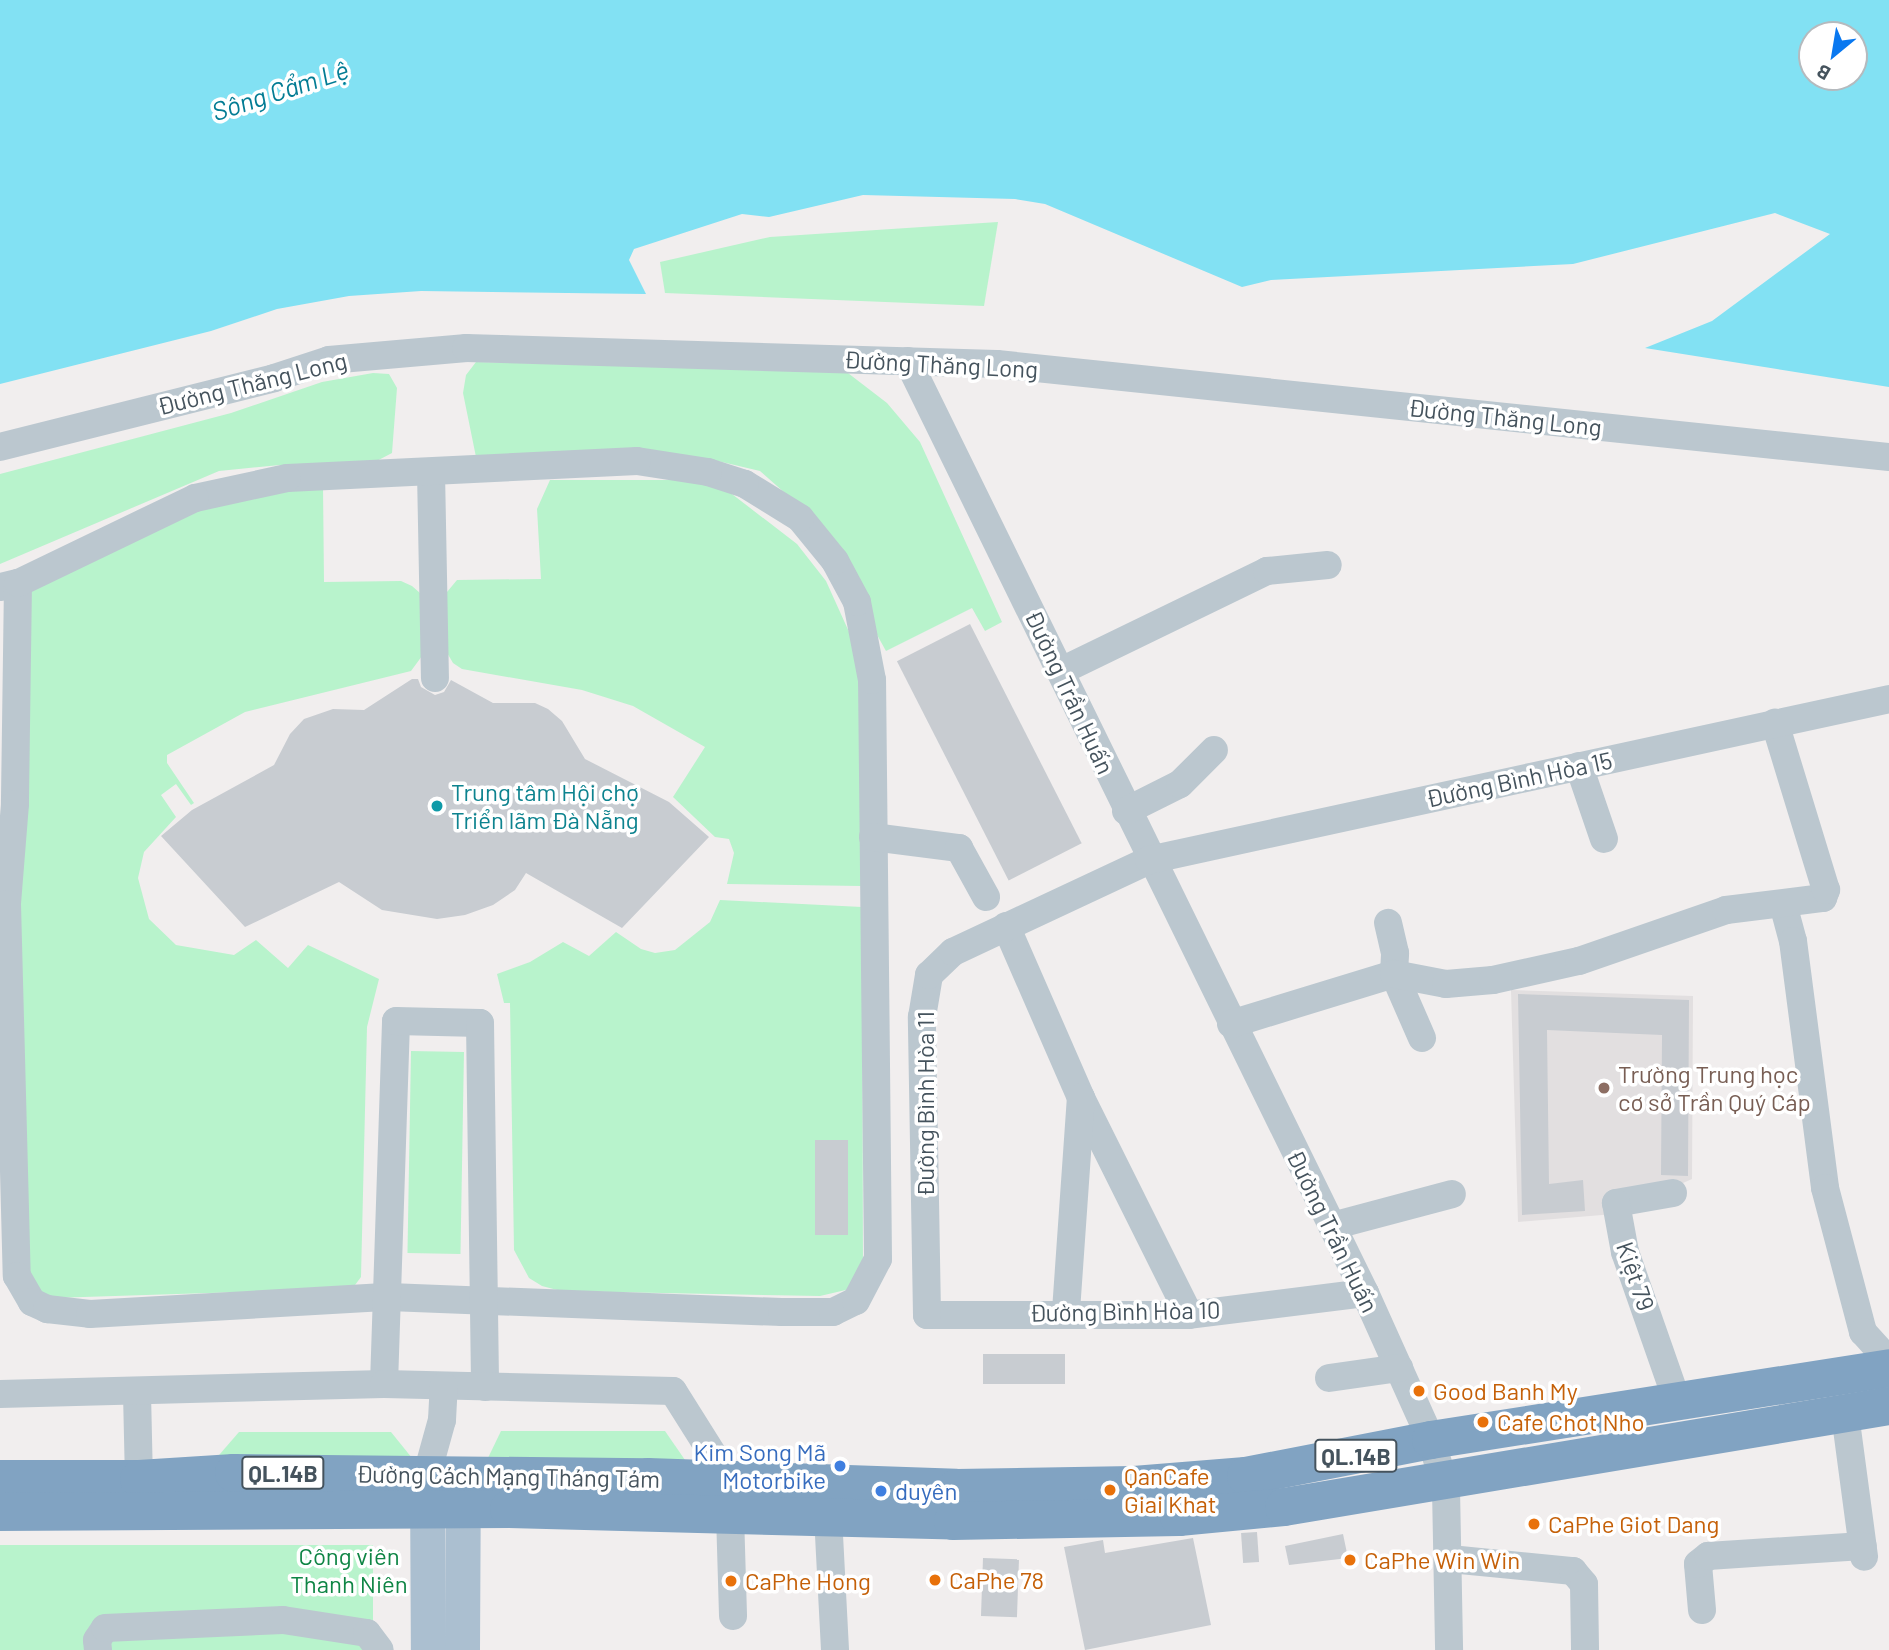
<!DOCTYPE html>
<meta charset="utf-8">
<style>
body{margin:0}
#map{position:relative;width:1889px;height:1650px;overflow:hidden;background:#f1eeee;font-family:Barlow,sans-serif}
div>[style]{position:absolute}
[style*='--x']{left:calc(var(--x)*1px);top:calc(var(--y)*1px);width:calc(var(--w)*1px);rotate:calc(var(--a)*1deg)}
.education>*{inset:0;background:#e2dfe0}
.green>*{inset:0;background:#b8f3cc;transform-origin:0 0}
.water>*{inset:0;background:#82e1f3}
.building>*{inset:0;background:#c8ccd1;transform-origin:0 0}
.minor>*{height:28px;margin:-14px;padding:0 14px;transform-origin:14px;border-radius:14px;background:#bbc7cf}
.major>*{height:35px;margin:-17.5px;padding:0 17.5px;transform-origin:17.5px;border-radius:17.5px;background:#abbfd0}
.highway>*{height:38px;margin:-19px;padding:0 19px;transform-origin:19px;border-radius:19px;background:#81a3c2}
.dots>*{width:19px;height:19px;translate:-50% -50%;box-sizing:border-box;border:4px solid #fff;border-radius:50%}
span{translate:-50% -50%;white-space:nowrap;text-align:center;line-height:1.15;-webkit-text-stroke:7px #fff;paint-order:stroke}
.shield-label span{padding:2px 5px;background:#fff;border:2px solid;border-radius:5px;-webkit-text-stroke-width:0}
.shield-label{font-size:23px;color:#45535d;font-weight:700}
.street-label{font-size:24px;color:#45535d}
.culture-label{font-size:24px;color:#0d838f}
.left{translate:0 -50%;text-align:left}
.education-label{font-size:24px;color:#785e54}
.food-label{font-size:24px;color:#c56008}
.shop-label{font-size:24px;color:#366cbe}
.right{translate:-100% -50%;text-align:right}
.park-label{font-size:24px;color:#0f8545}
.water-label{font-size:26px;color:#037c94;font-style:italic}
.north{position:absolute;left:1798px;top:21px;width:70px;height:70px;box-sizing:border-box;background:#fff;border:2px solid #b5babe;border-radius:50%;rotate:210deg;font-size:19px;font-weight:700;line-height:28px;text-align:center;color:#45535d}
.north::after{content:'';display:block;margin:auto;width:24px;height:32px;background:#0978f0;clip-path:polygon(50% 0,100% 100%,50% 72%,0 100%)}
</style>
<div id="map">
<div class="education">
<i style="clip-path:polygon(1511px 990px,1693px 996px,1692px 1179px,1614px 1214px,1518px 1222px)"></i>
</div>
<div class="green">
<i style="clip-path:polygon(998px 222px,984px 306px,665px 293px,660px 262px,770px 237px)"></i>
<i style="clip-path:polygon(476px 362px,844px 370px,887px 403px,920px 442px,1002px 622px,985px 631px,972px 608px,886px 651px,811px 516px,760px 471px,705px 458px,476px 457px,463px 393px,466px 375px)"></i>
<i style="clip-path:polygon(373px 373px,389px 374px,397px 388px,392px 453px,369px 465px,280px 465px,219px 471px,0 564px,0 474px,231px 413px,322px 382px)"></i>
<i style="clip-path:polygon(550px 480px,687px 480px,728px 491px,797px 544px,826px 581px,859px 654px,861px 886px,727px 884px,734px 853px,729px 839px,715px 837px,673px 797px,705px 747px,633px 706px,582px 690px,462px 669px,453px 663px,446px 651px,447px 592px,457px 580px,541px 579px,537px 509px)"></i>
<i style="clip-path:polygon(323px 485px,324px 582px,401px 581px,412px 586px,420px 593px,422px 656px,411px 671px,245px 712px,167px 755px,167px 763px,194px 803px,191px 805px,176px 784px,161px 795px,176px 817px,144px 852px,138px 878px,149px 919px,176px 945px,234px 955px,256px 940px,288px 968px,308px 945px,379px 979px,367px 1027px,361px 1277px,355px 1285px,339px 1289px,52px 1298px,38px 1295px,23px 1273px,19px 622px,29px 590px,192px 509px)"></i>
<i style="clip-path:polygon(720px 900px,862px 907px,863px 1268px,850px 1289px,820px 1296px,561px 1291px,542px 1286px,529px 1278px,514px 1250px,510px 1003px,504px 1003px,497px 974px,530px 962px,563px 942px,589px 956px,616px 932px,641px 949px,655px 953px,675px 950px,710px 922px)"></i>
<i style="left:411px;top:1051px;width:53px;height:202px;rotate:1deg"></i>
<i style="clip-path:polygon(501px 1431px,665px 1431px,685px 1460px,487px 1460px)"></i>
<i style="clip-path:polygon(239px 1432px,391px 1432px,412px 1458px,213px 1462px)"></i>
<i style="left:0;top:1545px;width:373px;height:105px"></i>
</div>
<div class="water">
<i style="clip-path:polygon(evenodd,0 0,1889px 0,1889px 387px,1645px 348px,1712px 321px,1830px 234px,1775px 213px,1573px 264px,1271px 280px,1242px 287px,1045px 204px,1015px 199px,863px 195px,769px 217px,742px 214px,634px 249px,629px 260px,646px 294px,421px 291px,349px 296px,277px 309px,211px 331px,0 384px,0 0,1812px 35px,1854px 35px,1854px 77px,1812px 77px,1812px 35px)"></i>
</div>
<div class="building">
<i style="left:970px;top:624px;width:246px;height:82px;rotate:63deg"></i>
<i style="clip-path:polygon(412px 679px,418px 679px,421px 687px,435px 695px,444px 692px,451px 680px,493px 703px,535px 703px,548px 709px,562px 721px,585px 759px,669px 802px,709px 837px,622px 928px,526px 873px,515px 890px,493px 905px,465px 915px,437px 919px,382px 910px,339px 882px,245px 927px,161px 836px,192px 810px,274px 765px,290px 734px,304px 719px,333px 709px,364px 710px)"></i>
<i style="clip-path:polygon(1518px 994px,1689px 1000px,1688px 1176px,1661px 1175px,1662px 1035px,1547px 1030px,1549px 1184px,1583px 1180px,1585px 1211px,1522px 1215px)"></i>
<i style="left:815px;top:1140px;width:33px;height:95px"></i>
<i style="left:1065px;top:1354px;width:30px;height:82px;rotate:90deg"></i>
<i style="left:1257px;top:1532px;width:30px;height:16px;rotate:86deg"></i>
<i style="clip-path:polygon(1343px 1534px,1348px 1558px,1289px 1565px,1285px 1546px)"></i>
<i style="clip-path:polygon(1193px 1538px,1211px 1625px,1085px 1650px,1064px 1547px,1103px 1540px,1105px 1553px)"></i>
<i style="left:983px;top:1558px;width:36px;height:58px;rotate:2deg"></i>
</div>
<div class="minor">
<i style="--x:908;--y:361;--w:1038;--a:63.88"></i>
<i style="--x:1365;--y:1293;--w:161;--a:65.8"></i>
<i style="--x:1431;--y:1440;--w:51;--a:73"></i>
<i style="--x:1446;--y:1489;--w:161;--a:88.9"></i>
<i style="--x:0;--y:447;--w:283;--a:-14.1"></i>
<i style="--x:274;--y:378;--w:58;--a:-18.1"></i>
<i style="--x:329;--y:360;--w:138;--a:-5"></i>
<i style="--x:466;--y:348;--w:531;--a:1.73"></i>
<i style="--x:997;--y:364;--w:897;--a:5.95"></i>
<i style="--x:431;--y:472;--w:206;--a:88.9"></i>
<i style="--x:0;--y:587;--w:18;--a:-13"></i>
<i style="--x:18;--y:583;--w:221;--a:90.8"></i>
<i style="--x:15;--y:804;--w:100;--a:94.6"></i>
<i style="--x:7;--y:904;--w:372;--a:88.5"></i>
<i style="--x:17;--y:1276;--w:30;--a:60"></i>
<i style="--x:32;--y:1302;--w:17;--a:25"></i>
<i style="--x:47;--y:1309;--w:43;--a:6.6"></i>
<i style="--x:90;--y:1314;--w:299;--a:-3.3"></i>
<i style="--x:389;--y:1297;--w:393;--a:2.2"></i>
<i style="--x:782;--y:1312;--w:51;--a:0"></i>
<i style="--x:833;--y:1312;--w:25;--a:-26"></i>
<i style="--x:856;--y:1301;--w:47;--a:-62.4"></i>
<i style="--x:878;--y:1259;--w:579;--a:-90.59"></i>
<i style="--x:872;--y:680;--w:79;--a:-100.9"></i>
<i style="--x:857;--y:602;--w:47;--a:-118.2"></i>
<i style="--x:835;--y:561;--w:55;--a:-129.1"></i>
<i style="--x:800;--y:518;--w:65;--a:-148.3"></i>
<i style="--x:745;--y:484;--w:39;--a:-162"></i>
<i style="--x:708;--y:472;--w:72;--a:-171.2"></i>
<i style="--x:637;--y:461;--w:350;--a:177.2"></i>
<i style="--x:287;--y:478;--w:94;--a:167.7"></i>
<i style="--x:195;--y:498;--w:196;--a:154.3"></i>
<i style="--x:1061;--y:671;--w:229;--a:-25.9"></i>
<i style="--x:1267;--y:571;--w:61;--a:-5.6"></i>
<i style="--x:1579;--y:766;--w:77;--a:71.1"></i>
<i style="--x:1126;--y:811;--w:60;--a:-26.6"></i>
<i style="--x:1180;--y:784;--w:48;--a:-45"></i>
<i style="--x:873;--y:837;--w:87;--a:7.3"></i>
<i style="--x:959;--y:848;--w:56;--a:61.1"></i>
<i style="--x:1783;--y:904;--w:38;--a:75"></i>
<i style="--x:1793;--y:941;--w:249;--a:82.6"></i>
<i style="--x:1825;--y:1188;--w:149;--a:75.2"></i>
<i style="--x:1863;--y:1332;--w:39;--a:48"></i>
<i style="--x:1006;--y:926;--w:188;--a:66.4"></i>
<i style="--x:1081;--y:1098;--w:242;--a:63.5"></i>
<i style="--x:1231;--y:1024;--w:170;--a:-17.1"></i>
<i style="--x:1394;--y:974;--w:21;--a:-87"></i>
<i style="--x:1395;--y:953;--w:31;--a:-103"></i>
<i style="--x:1422;--y:1038;--w:70;--a:-113.6"></i>
<i style="--x:1394;--y:974;--w:53;--a:10.9"></i>
<i style="--x:1446;--y:984;--w:47;--a:-4.9"></i>
<i style="--x:1493;--y:980;--w:88;--a:-12.5"></i>
<i style="--x:1579;--y:961;--w:156;--a:-19.1"></i>
<i style="--x:1726;--y:910;--w:98;--a:-7.1"></i>
<i style="--x:1823;--y:898;--w:9;--a:-69"></i>
<i style="--x:1826;--y:890;--w:175;--a:-107"></i>
<i style="--x:1673;--y:1193;--w:58;--a:170"></i>
<i style="--x:1616;--y:1203;--w:50;--a:79.6"></i>
<i style="--x:1625;--y:1252;--w:160;--a:70.7"></i>
<i style="--x:1332;--y:1226;--w:124;--a:-14.9"></i>
<i style="--x:1365;--y:1293;--w:177;--a:172.9"></i>
<i style="--x:1189;--y:1315;--w:262;--a:180"></i>
<i style="--x:927;--y:1315;--w:298;--a:-91"></i>
<i style="--x:922;--y:1017;--w:43;--a:-80.5"></i>
<i style="--x:929;--y:975;--w:33;--a:-44"></i>
<i style="--x:953;--y:952;--w:217;--a:-25.1"></i>
<i style="--x:1149;--y:860;--w:757;--a:-12.27"></i>
<i style="--x:1066;--y:1311;--w:214;--a:-86"></i>
<i style="--x:1329;--y:1378;--w:71;--a:-8.1"></i>
<i style="--x:384;--y:1384;--w:363;--a:-88.1"></i>
<i style="--x:396;--y:1021;--w:84;--a:1.4"></i>
<i style="--x:480;--y:1023;--w:364;--a:89.2"></i>
<i style="--x:137;--y:1393;--w:86;--a:88.7"></i>
<i style="--x:0;--y:1394;--w:384;--a:-1.5"></i>
<i style="--x:384;--y:1384;--w:289;--a:1.4"></i>
<i style="--x:673;--y:1391;--w:105;--a:57.8"></i>
<i style="--x:1845;--y:1414;--w:144;--a:82.4"></i>
<i style="--x:427;--y:1474;--w:56;--a:-74.5"></i>
<i style="--x:442;--y:1420;--w:34;--a:-87"></i>
<i style="--x:730;--y:1514;--w:102;--a:88.3"></i>
<i style="--x:828;--y:1516;--w:134;--a:87"></i>
<i style="--x:1450;--y:1559;--w:124;--a:5.6"></i>
<i style="--x:1573;--y:1571;--w:17;--a:50"></i>
<i style="--x:1584;--y:1584;--w:66;--a:89.1"></i>
<i style="--x:1702;--y:1610;--w:46;--a:-95"></i>
<i style="--x:1698;--y:1564;--w:13;--a:-39"></i>
<i style="--x:1708;--y:1556;--w:155;--a:-3.7"></i>
<i style="--x:98;--y:1650;--w:10;--a:-96"></i>
<i style="--x:97;--y:1640;--w:14;--a:-56"></i>
<i style="--x:105;--y:1628;--w:178;--a:-2.6"></i>
<i style="--x:283;--y:1620;--w:85;--a:8.8"></i>
<i style="--x:367;--y:1633;--w:21;--a:53"></i>
</div>
<div class="major">
<i style="--x:427;--y:1481;--w:169;--a:89.7"></i>
<i style="--x:462;--y:1650;--w:168;--a:-89.7"></i>
</div>
<div class="highway">
<i style="--x:0;--y:1479;--w:139;--a:0"></i>
<i style="--x:139;--y:1479;--w:95;--a:-3.6"></i>
<i style="--x:234;--y:1473;--w:414;--a:0.6"></i>
<i style="--x:648;--y:1477;--w:308;--a:2"></i>
<i style="--x:956;--y:1488;--w:178;--a:-1"></i>
<i style="--x:1134;--y:1485;--w:112;--a:-4.6"></i>
<i style="--x:1246;--y:1476;--w:188;--a:-11"></i>
<i style="--x:1431;--y:1440;--w:464;--a:-8.9"></i>
<i style="--x:0;--y:1512;--w:509;--a:-0.34"></i>
<i style="--x:509;--y:1509;--w:444;--a:1.5"></i>
<i style="--x:953;--y:1521;--w:226;--a:-1"></i>
<i style="--x:1179;--y:1517;--w:105;--a:-5.4"></i>
<i style="--x:1284;--y:1507;--w:613;--a:-9.48"></i>
</div>
<div class="dots">
<i style="left:437px;top:806px;background:#0f9aa8"></i>
<i style="left:1604px;top:1088px;background:#8d6e63"></i>
<i style="left:1419px;top:1391px;background:#e8710a"></i>
<i style="left:1483px;top:1422px;background:#e8710a"></i>
<i style="left:840px;top:1466px;background:#3f7fe0"></i>
<i style="left:1110px;top:1490px;background:#e8710a"></i>
<i style="left:881px;top:1491px;background:#3f7fe0"></i>
<i style="left:1534px;top:1524px;background:#e8710a"></i>
<i style="left:1350px;top:1560px;background:#e8710a"></i>
<i style="left:935px;top:1580px;background:#e8710a"></i>
<i style="left:731px;top:1581px;background:#e8710a"></i>
</div>
<div class="shield-label">
<span style="left:1356px;top:1456px">QL.14B</span>
<span style="left:283px;top:1473px">QL.14B</span>
</div>
<div class="street-label">
<span style="left:941px;top:364px;rotate:3deg">Đường Thăng Long</span>
<span style="left:252px;top:383px;rotate:-14deg">Đường Thăng Long</span>
<span style="left:1505px;top:417px;rotate:6deg">Đường Thăng Long</span>
<span style="left:1070px;top:692px;rotate:65deg">Đường Trần Huấn</span>
<span style="left:1519px;top:779px;rotate:-12deg">Đường Bình Hòa 15</span>
<span style="left:925px;top:1104px;rotate:-90deg">Đường Bình Hòa 11</span>
<span style="left:1333px;top:1231px;rotate:64deg">Đường Trần Huấn</span>
<span style="left:1636px;top:1276px;rotate:71deg">Kiệt 79</span>
<span style="left:1125px;top:1311px;rotate:-1deg">Đường Bình Hòa 10</span>
<span style="left:508px;top:1476px;rotate:1deg">Đường Cách Mạng Tháng Tám</span>
</div>
<div class="culture-label">
<span class="left" style="left:451px;top:806px">Trung tâm Hội chợ<br>Triển lãm Đà Nẵng</span>
</div>
<div class="education-label">
<span class="left" style="left:1618px;top:1088px">Trường Trung học<br>cơ sở Trần Quý Cáp</span>
</div>
<div class="food-label">
<span class="left" style="left:1433px;top:1391px">Good Banh My</span>
<span class="left" style="left:1497px;top:1422px">Cafe Chot Nho</span>
<span class="left" style="left:1124px;top:1490px">QanCafe<br>Giai Khat</span>
<span class="left" style="left:1548px;top:1524px">CaPhe Giot Dang</span>
<span class="left" style="left:1364px;top:1560px">CaPhe Win Win</span>
<span class="left" style="left:949px;top:1580px">CaPhe 78</span>
<span class="left" style="left:745px;top:1581px">CaPhe Hong</span>
</div>
<div class="shop-label">
<span class="right" style="left:826px;top:1466px">Kim Song Mã<br>Motorbike</span>
<span class="left" style="left:895px;top:1491px">duyên</span>
</div>
<div class="park-label">
<span style="left:349px;top:1570px">Công viên<br>Thanh Niên</span>
</div>
<div class="water-label">
<span style="left:280px;top:90px;rotate:-18deg">Sông Cẩm Lệ</span>
</div>
<div class="north">B</div>
</div>
